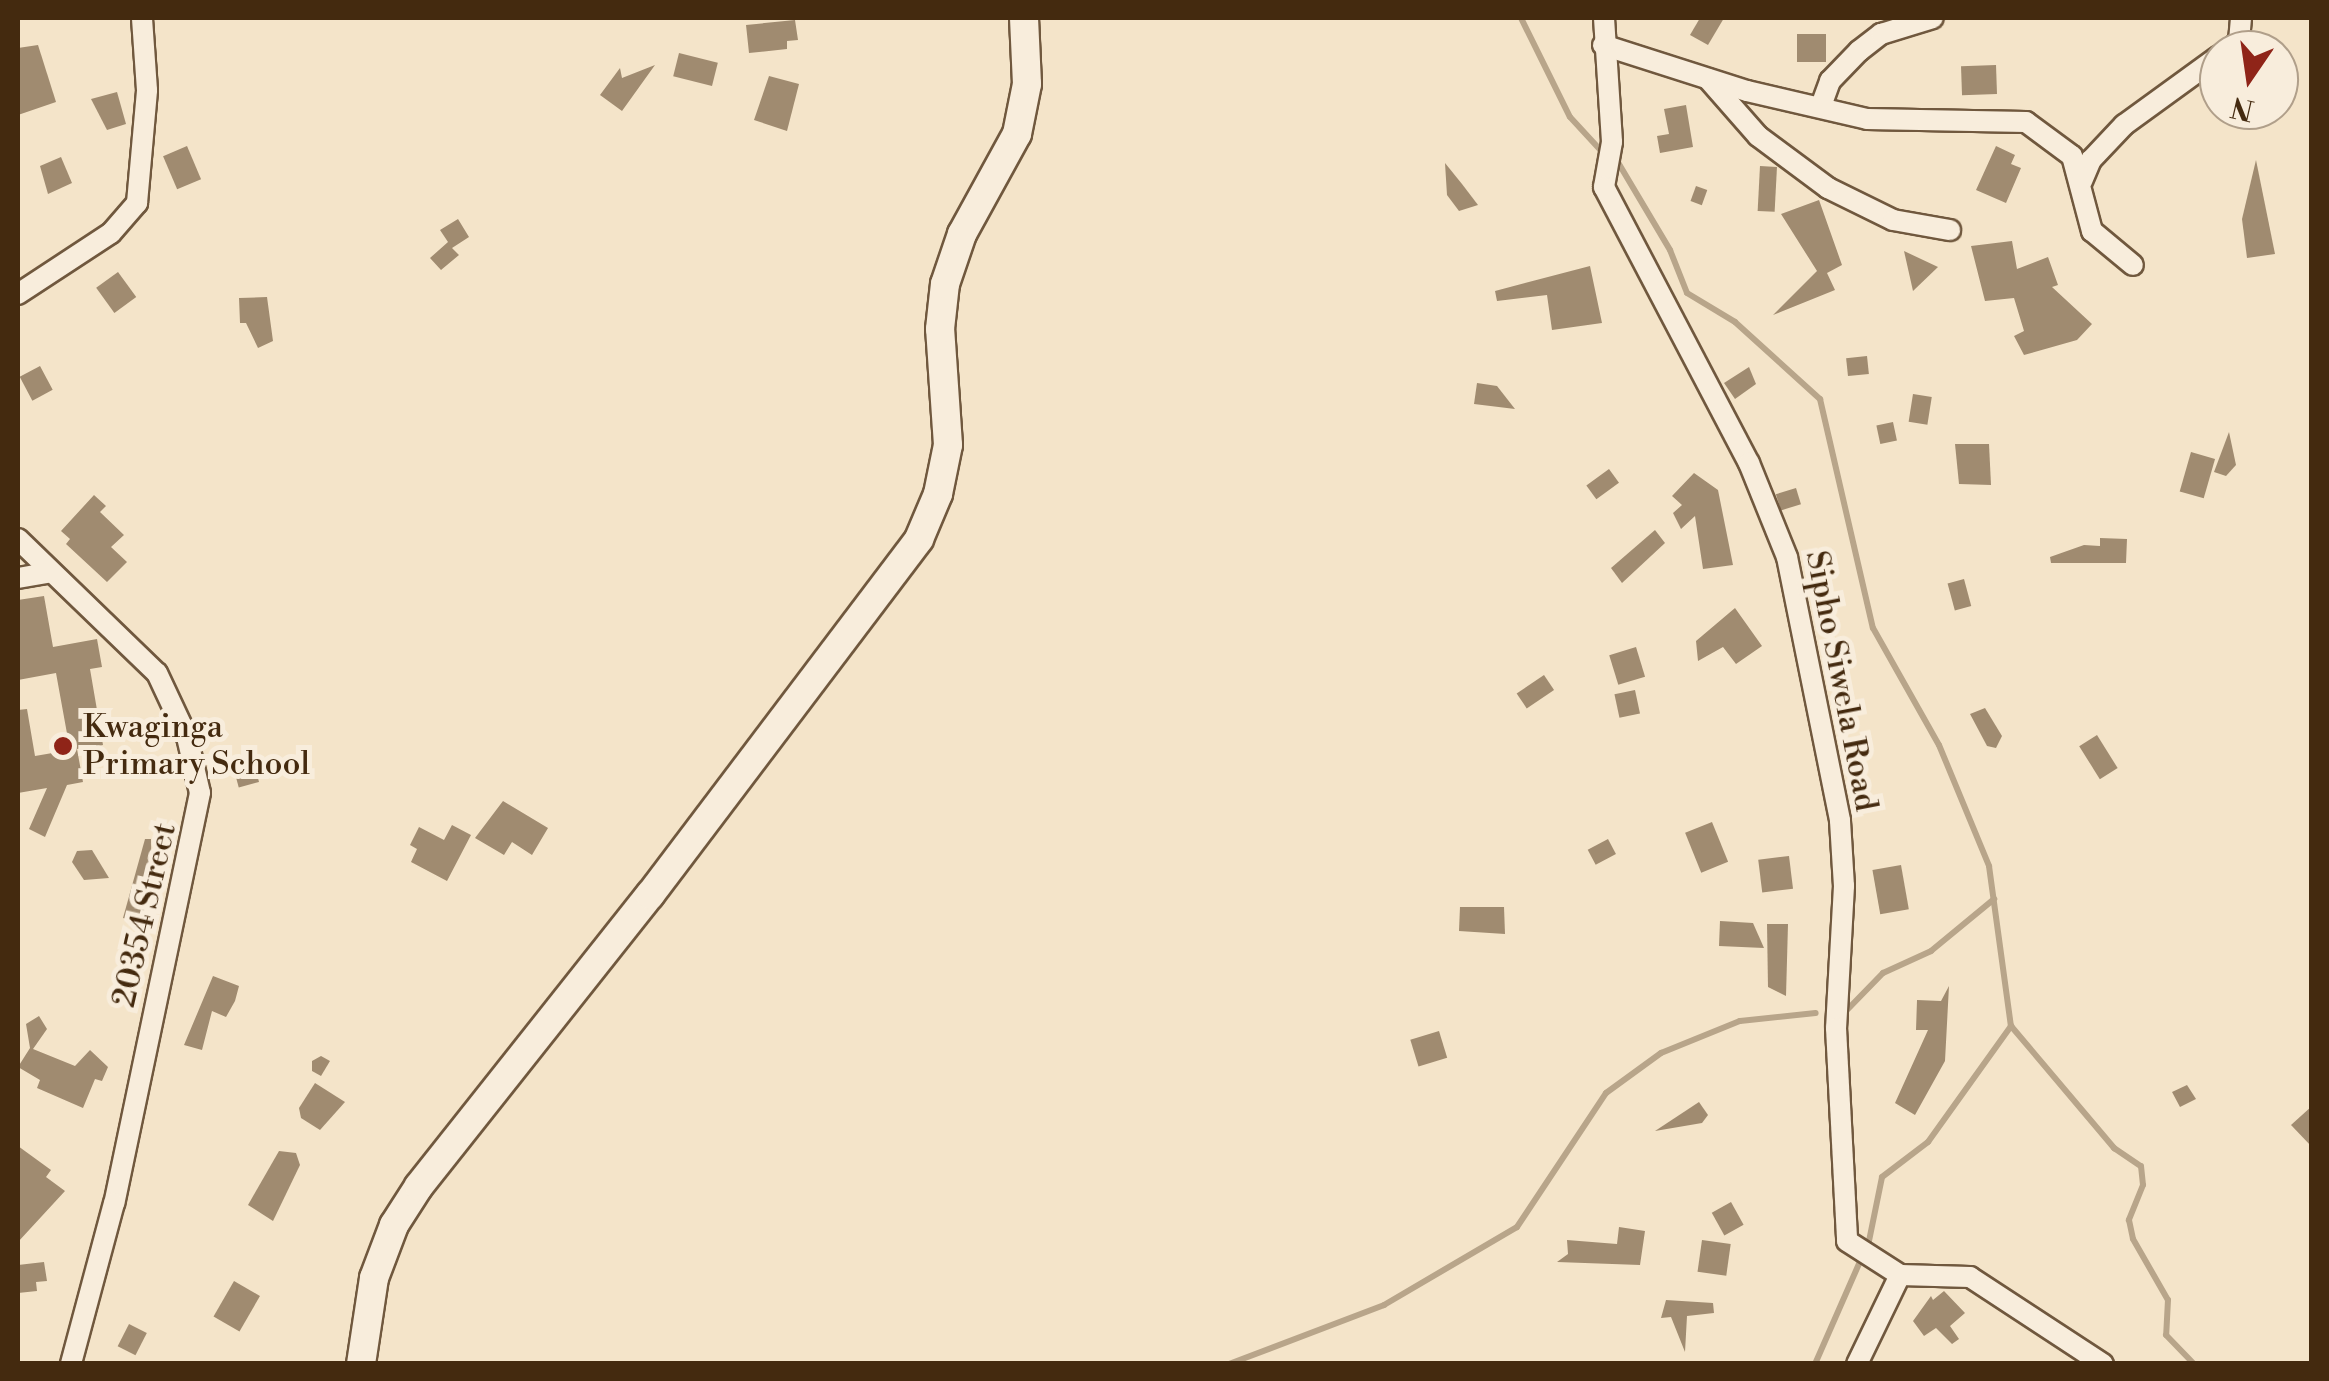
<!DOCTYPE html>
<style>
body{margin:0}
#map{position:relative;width:2329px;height:1381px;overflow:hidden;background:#f4e4c9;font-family:"Libre Bodoni",serif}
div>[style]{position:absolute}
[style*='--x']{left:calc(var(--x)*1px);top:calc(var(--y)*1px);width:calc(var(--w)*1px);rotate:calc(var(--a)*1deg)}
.stream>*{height:6px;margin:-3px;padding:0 3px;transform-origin:3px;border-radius:3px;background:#b8a58a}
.building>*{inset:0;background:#a08b70;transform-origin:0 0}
.roads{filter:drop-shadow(2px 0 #70583e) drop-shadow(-2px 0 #70583e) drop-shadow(0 2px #70583e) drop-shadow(0 -2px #70583e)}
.street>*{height:20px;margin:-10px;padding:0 10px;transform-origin:10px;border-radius:10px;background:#f8eddc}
.secondary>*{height:28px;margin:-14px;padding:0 14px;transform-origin:14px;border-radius:14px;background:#f8eddc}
.dots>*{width:28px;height:28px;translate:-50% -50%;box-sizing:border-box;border:5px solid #f8eddc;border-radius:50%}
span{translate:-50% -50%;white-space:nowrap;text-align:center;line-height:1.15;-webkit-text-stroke:10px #f8eddc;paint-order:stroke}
.street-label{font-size:32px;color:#442a0f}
.poi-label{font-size:32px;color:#442a0f}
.left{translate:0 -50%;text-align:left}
.frame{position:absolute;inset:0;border:20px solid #442a0f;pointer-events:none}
.north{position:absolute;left:2199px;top:30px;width:100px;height:100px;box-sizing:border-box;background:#f8eddc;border:2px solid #b09f8a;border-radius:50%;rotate:193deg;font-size:28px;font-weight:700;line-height:40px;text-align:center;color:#442a0f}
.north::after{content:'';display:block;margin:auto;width:35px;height:45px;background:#8f2418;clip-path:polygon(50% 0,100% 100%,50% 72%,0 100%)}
</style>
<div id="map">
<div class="stream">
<i style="--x:1521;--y:18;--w:110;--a:63.7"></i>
<i style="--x:1570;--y:117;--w:50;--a:47.4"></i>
<i style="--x:1616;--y:159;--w:106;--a:59.3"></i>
<i style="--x:1670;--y:250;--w:46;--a:68.4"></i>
<i style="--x:1687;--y:293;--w:56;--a:31.1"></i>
<i style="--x:1735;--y:322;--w:115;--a:42.2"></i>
<i style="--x:1820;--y:399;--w:235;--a:77"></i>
<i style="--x:1873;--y:628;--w:134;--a:60.6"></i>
<i style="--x:1939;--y:745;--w:131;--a:67.5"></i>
<i style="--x:1989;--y:866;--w:162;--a:82.2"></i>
<i style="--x:2011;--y:1026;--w:160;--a:49.8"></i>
<i style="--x:2114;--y:1148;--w:32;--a:34"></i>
<i style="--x:2141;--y:1166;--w:19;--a:84"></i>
<i style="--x:2143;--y:1185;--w:38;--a:112"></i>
<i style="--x:2129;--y:1220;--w:19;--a:78"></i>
<i style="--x:2133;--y:1239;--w:70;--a:60.2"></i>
<i style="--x:2168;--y:1300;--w:35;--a:93"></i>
<i style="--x:2166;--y:1335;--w:40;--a:46"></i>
<i style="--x:1846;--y:1011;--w:53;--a:-45.8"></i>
<i style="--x:1883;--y:973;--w:53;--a:-24.6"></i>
<i style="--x:1931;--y:951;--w:82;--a:-39.5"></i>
<i style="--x:1229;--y:1364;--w:166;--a:-20.8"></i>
<i style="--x:1384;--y:1305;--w:154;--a:-30.4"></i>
<i style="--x:1517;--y:1227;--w:161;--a:-56.4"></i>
<i style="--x:1606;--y:1093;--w:68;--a:-36"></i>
<i style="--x:1661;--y:1053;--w:85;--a:-22.1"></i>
<i style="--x:1740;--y:1021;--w:76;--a:-6"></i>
<i style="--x:1815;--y:1364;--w:134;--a:-66.3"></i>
<i style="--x:1869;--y:1241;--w:65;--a:-78.5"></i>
<i style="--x:1882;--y:1177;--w:58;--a:-37.3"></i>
<i style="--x:1928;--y:1142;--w:143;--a:-54.4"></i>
</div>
<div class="building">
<i style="clip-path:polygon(1700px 18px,1724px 18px,1708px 45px,1690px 35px)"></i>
<i style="clip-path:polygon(795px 20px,798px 40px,787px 41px,787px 49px,749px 53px,746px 25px)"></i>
<i style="left:1797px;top:34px;width:29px;height:28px"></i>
<i style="clip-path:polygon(38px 45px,56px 102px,18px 115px,18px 48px)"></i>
<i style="left:679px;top:53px;width:40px;height:24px;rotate:14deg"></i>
<i style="clip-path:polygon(655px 65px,622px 111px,600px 95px,620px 68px,622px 78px)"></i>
<i style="left:1996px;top:65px;width:29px;height:35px;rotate:88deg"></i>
<i style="clip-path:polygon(769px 76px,799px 84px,787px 131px,754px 120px)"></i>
<i style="clip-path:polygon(117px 92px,126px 124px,107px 130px,91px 99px)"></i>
<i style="clip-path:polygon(1686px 105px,1693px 147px,1660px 153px,1657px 136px,1669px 134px,1664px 109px)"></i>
<i style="left:187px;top:146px;width:36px;height:26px;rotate:67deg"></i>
<i style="clip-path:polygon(1996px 146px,2015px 155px,2011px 164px,2021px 168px,2006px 203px,1976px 190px)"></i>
<i style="clip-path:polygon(61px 157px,72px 183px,48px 194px,40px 166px)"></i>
<i style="clip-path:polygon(2256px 160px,2275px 254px,2247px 258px,2242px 219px)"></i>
<i style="clip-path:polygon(1445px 163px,1462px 184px,1478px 205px,1459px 211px,1447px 195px)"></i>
<i style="left:1760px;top:166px;width:17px;height:45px;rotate:3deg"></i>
<i style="left:1696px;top:186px;width:12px;height:16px;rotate:20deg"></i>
<i style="clip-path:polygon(1819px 200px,1842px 265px,1827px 273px,1835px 290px,1773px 315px,1817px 271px,1781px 214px)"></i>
<i style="clip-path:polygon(458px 219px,469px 237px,452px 248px,459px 255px,441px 270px,430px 258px,448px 242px,440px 230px)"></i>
<i style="clip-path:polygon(2012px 241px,2017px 269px,2048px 257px,2058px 285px,2052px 287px,2092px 324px,2077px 340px,2024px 355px,2014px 336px,2024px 331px,2014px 298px,1985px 301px,1971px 246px)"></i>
<i style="clip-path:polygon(1904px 251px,1938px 267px,1913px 291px)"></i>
<i style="clip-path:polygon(1590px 266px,1602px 323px,1552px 330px,1547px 295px,1497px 301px,1495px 291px)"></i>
<i style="left:118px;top:272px;width:31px;height:27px;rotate:54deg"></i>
<i style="clip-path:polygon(267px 297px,273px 341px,258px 348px,246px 323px,240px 323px,239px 298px)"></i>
<i style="left:1867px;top:356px;width:18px;height:21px;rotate:84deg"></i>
<i style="left:40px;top:366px;width:27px;height:23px;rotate:62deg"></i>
<i style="clip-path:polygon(1749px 367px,1756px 384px,1735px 399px,1724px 383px)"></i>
<i style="clip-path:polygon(1477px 383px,1497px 386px,1515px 409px,1474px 404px)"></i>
<i style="left:1913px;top:394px;width:19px;height:28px;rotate:9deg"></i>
<i style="left:1893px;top:422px;width:19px;height:17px;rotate:78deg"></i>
<i style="clip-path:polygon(2229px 432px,2236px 465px,2226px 476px,2214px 472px)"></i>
<i style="clip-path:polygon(1955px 444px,1989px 444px,1991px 485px,1959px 484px)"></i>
<i style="left:2191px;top:452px;width:25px;height:41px;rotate:16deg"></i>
<i style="left:1609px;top:469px;width:17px;height:28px;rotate:54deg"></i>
<i style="clip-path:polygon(1694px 473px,1718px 490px,1733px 565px,1703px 569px,1695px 516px,1681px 529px,1673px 513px,1682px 505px,1672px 496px)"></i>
<i style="left:1796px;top:488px;width:17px;height:21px;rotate:73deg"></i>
<i style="clip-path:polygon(94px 495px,106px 506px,100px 512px,124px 535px,111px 547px,127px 562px,107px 582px,66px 544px,70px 539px,61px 531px)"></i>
<i style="clip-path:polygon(1655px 530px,1665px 543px,1622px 583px,1611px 568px)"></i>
<i style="clip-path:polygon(2100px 538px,2127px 539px,2126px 563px,2051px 563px,2050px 557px,2084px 545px,2100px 546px)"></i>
<i style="left:1964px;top:579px;width:28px;height:17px;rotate:75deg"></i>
<i style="clip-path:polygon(44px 596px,53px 647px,97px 639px,102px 667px,90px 669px,103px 745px,77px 749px,83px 782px,67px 785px,45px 837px,29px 829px,47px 788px,18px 793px,18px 710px,27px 709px,35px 756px,70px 750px,56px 673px,18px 680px,18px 600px)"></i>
<i style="clip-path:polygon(1735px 608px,1762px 646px,1736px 664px,1723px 647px,1698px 661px,1696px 641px)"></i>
<i style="left:1636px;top:647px;width:31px;height:28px;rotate:73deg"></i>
<i style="left:1544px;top:675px;width:18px;height:33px;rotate:56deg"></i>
<i style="left:1635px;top:690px;width:24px;height:21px;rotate:78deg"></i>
<i style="clip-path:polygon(1985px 708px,2002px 736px,1996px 748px,1987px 746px,1970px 714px)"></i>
<i style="left:2097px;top:735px;width:39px;height:21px;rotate:58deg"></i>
<i style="left:251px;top:752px;width:31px;height:21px;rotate:75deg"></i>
<i style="clip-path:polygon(503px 801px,548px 828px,532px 855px,512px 842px,504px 855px,475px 838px)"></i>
<i style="left:1712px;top:822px;width:43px;height:29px;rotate:68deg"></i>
<i style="clip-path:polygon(452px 825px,471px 835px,447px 881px,411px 862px,417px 849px,410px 845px,419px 827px,444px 840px)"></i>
<i style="clip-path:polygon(145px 839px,151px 839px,152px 906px,147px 924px,123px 918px)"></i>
<i style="left:1608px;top:839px;width:17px;height:23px;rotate:62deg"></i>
<i style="clip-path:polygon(92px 850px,109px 878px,84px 880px,72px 862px,77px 851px)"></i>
<i style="left:1789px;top:856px;width:33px;height:31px;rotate:83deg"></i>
<i style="left:1901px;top:865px;width:45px;height:29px;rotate:80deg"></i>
<i style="clip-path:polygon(1460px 907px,1504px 907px,1505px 934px,1459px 931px)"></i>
<i style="clip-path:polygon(1720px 921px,1753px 923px,1764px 948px,1719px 946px)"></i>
<i style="clip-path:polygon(1767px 924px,1788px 924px,1786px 996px,1768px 987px)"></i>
<i style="clip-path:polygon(213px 976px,239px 986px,235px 1001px,226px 1017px,212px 1011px,202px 1050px,184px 1045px)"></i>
<i style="clip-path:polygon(1949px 986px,1945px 1061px,1915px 1115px,1895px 1103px,1928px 1030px,1916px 1030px,1917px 1000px,1941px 1001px)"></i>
<i style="clip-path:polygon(39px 1016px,47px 1029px,33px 1049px,75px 1066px,90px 1050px,108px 1067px,102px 1081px,95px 1079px,83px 1108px,37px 1088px,40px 1080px,18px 1067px,30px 1048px,26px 1024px)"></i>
<i style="left:1439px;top:1031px;width:28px;height:30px;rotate:73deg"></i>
<i style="clip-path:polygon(321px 1056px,330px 1061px,321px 1076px,312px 1071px,312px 1061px)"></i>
<i style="clip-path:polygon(315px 1083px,345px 1102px,320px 1130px,301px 1118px,299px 1108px)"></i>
<i style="clip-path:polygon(2187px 1085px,2196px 1099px,2180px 1107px,2172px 1092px)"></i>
<i style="clip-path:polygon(1699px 1102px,1708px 1115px,1702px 1123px,1655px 1131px)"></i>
<i style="clip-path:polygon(2312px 1106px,2312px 1147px,2291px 1125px)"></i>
<i style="clip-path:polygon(18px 1146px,51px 1170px,46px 1177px,65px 1191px,18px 1242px)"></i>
<i style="clip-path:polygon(279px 1151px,296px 1153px,300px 1165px,273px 1221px,248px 1205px)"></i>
<i style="left:1731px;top:1202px;width:26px;height:22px;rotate:61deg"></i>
<i style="clip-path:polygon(1619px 1227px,1645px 1231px,1640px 1265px,1557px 1262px,1568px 1254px,1567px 1240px,1617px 1244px)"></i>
<i style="left:1702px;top:1240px;width:29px;height:32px;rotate:8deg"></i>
<i style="clip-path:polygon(44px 1262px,47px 1281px,36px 1282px,37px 1291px,18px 1293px,18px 1265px)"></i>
<i style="left:234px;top:1281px;width:30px;height:41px;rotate:30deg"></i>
<i style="clip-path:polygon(1944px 1291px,1965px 1313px,1950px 1326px,1959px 1339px,1952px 1344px,1936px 1328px,1924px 1336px,1913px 1321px,1931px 1296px,1933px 1300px)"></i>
<i style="clip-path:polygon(1666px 1300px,1713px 1303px,1714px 1313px,1687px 1316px,1685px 1352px,1671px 1317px,1661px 1318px)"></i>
<i style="left:129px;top:1324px;width:20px;height:25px;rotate:27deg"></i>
</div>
<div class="roads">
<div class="street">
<i style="--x:1604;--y:18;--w:124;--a:86.3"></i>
<i style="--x:1612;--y:142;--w:46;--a:100.1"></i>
<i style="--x:1604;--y:187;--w:312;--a:62.3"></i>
<i style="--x:1749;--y:463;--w:101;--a:68"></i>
<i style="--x:1787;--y:557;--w:269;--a:78.6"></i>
<i style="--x:1840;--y:821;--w:65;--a:86.5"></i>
<i style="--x:1844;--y:886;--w:142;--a:93.2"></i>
<i style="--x:1836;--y:1028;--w:213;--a:87"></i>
<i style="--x:1847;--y:1241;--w:63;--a:32.7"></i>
<i style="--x:1603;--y:45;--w:151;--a:17.7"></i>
<i style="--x:1747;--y:91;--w:123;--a:13.1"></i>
<i style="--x:1867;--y:119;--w:159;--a:1.1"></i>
<i style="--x:2026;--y:122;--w:57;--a:36.5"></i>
<i style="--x:2072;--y:156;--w:78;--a:75.1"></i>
<i style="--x:2092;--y:231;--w:53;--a:39.7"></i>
<i style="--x:2230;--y:50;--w:13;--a:-45"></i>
<i style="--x:2239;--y:41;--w:23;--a:-85"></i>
<i style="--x:1708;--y:79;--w:76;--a:48.7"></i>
<i style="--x:1758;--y:136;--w:87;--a:36.6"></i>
<i style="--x:1828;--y:188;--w:72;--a:26.2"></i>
<i style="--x:1893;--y:220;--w:58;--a:10"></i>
<i style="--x:1821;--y:106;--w:27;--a:-70"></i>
<i style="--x:1830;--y:81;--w:42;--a:-46"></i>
<i style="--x:1859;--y:51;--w:28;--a:-38"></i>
<i style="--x:1881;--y:34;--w:54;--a:-17.1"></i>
<i style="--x:2082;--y:181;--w:23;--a:-67"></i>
<i style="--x:2091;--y:160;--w:48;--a:-46.7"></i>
<i style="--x:2124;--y:125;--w:117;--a:-36"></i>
<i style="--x:18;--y:294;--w:111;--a:-33.3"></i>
<i style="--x:111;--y:233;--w:40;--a:-49"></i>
<i style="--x:137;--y:203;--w:113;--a:-84.9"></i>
<i style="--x:147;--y:90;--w:72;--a:-94"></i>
<i style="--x:18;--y:539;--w:193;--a:44"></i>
<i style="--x:157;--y:673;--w:71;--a:64.9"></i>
<i style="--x:187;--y:737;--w:57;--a:76.9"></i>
<i style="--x:200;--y:793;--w:419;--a:101.8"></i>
<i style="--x:114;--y:1203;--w:167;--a:105"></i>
<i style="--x:18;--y:578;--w:34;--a:-10"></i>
<i style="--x:1900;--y:1275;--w:70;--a:1.6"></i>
<i style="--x:1970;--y:1277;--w:159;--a:33.2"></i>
<i style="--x:1857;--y:1364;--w:99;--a:-64.2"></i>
</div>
<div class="secondary">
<i style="--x:361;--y:1364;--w:87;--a:-81.4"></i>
<i style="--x:374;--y:1278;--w:57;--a:-69.3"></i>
<i style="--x:394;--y:1225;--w:46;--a:-57.3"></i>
<i style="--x:419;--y:1186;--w:372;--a:-51.6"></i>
<i style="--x:650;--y:895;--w:446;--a:-52.9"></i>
<i style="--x:919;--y:539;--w:49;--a:-67.1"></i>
<i style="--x:938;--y:494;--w:50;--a:-78.5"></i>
<i style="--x:948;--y:445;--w:116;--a:-93.9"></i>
<i style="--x:940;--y:329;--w:45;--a:-83.7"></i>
<i style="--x:945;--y:284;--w:53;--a:-71.2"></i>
<i style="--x:962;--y:234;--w:114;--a:-61.2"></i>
<i style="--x:1017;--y:134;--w:51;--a:-78.7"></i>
<i style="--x:1027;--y:84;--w:66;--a:-92.6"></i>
</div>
</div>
<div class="dots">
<i style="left:63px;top:746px;background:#8f2418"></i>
</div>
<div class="street-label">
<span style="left:1841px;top:681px;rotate:79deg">Sipho Siwela Road</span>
<span style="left:145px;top:915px;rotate:-77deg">20354 Street</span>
</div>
<div class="poi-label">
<span class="left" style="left:83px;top:746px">Kwaginga<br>Primary School</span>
</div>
<div class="frame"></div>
<div class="north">N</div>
</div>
